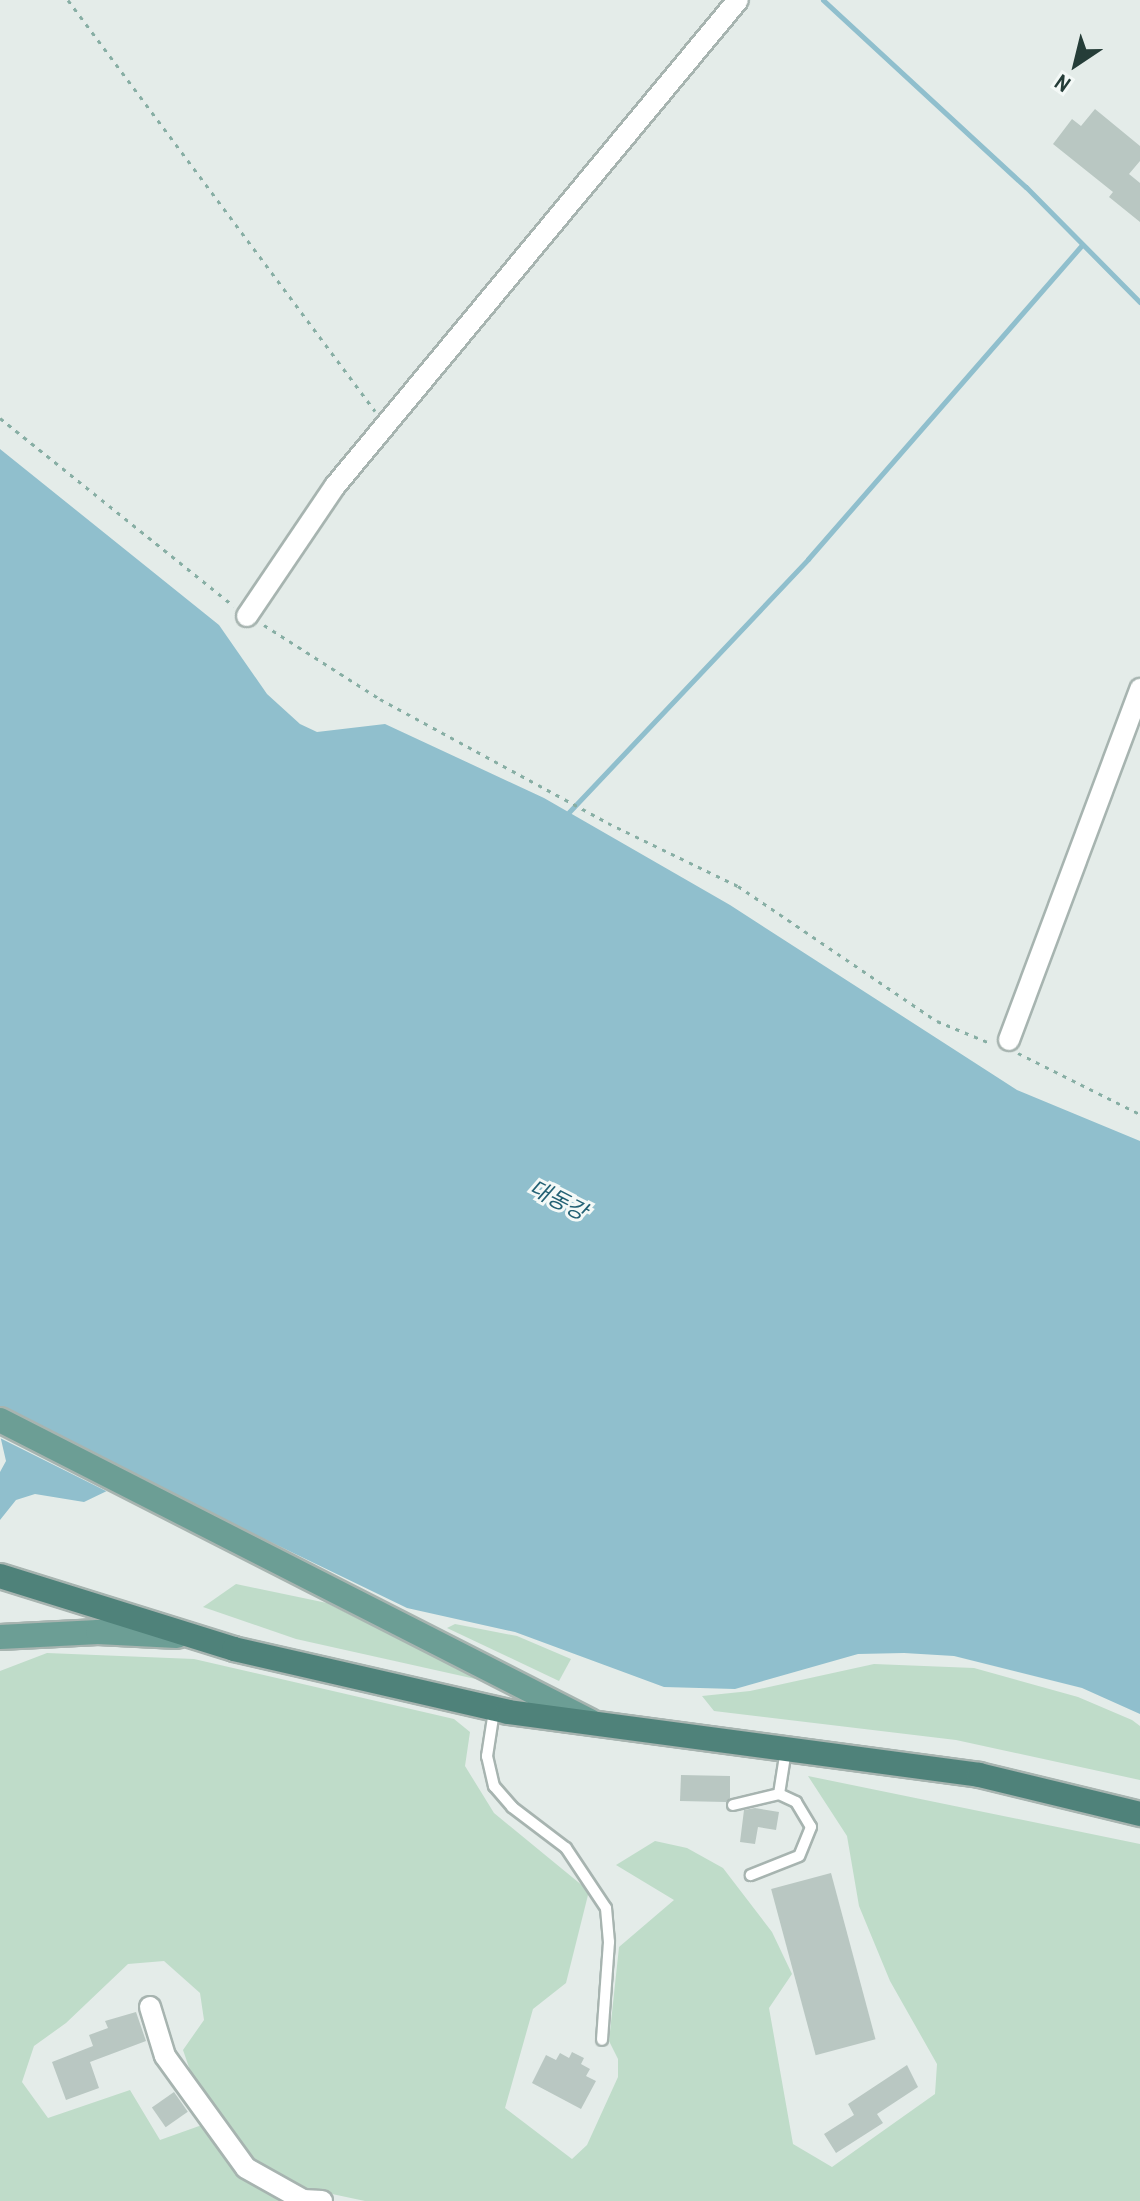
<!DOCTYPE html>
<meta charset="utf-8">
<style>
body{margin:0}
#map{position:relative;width:1140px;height:2201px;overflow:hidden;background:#e4ece9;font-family:"Archivo Narrow","Noto Sans KR",sans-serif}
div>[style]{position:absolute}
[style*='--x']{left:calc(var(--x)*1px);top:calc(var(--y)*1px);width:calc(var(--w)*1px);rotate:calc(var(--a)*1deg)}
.green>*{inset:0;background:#bfdcc9}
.water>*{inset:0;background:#90bfcd}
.pier>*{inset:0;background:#e4ece9}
.stream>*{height:5px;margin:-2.5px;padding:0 2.5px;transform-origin:2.5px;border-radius:2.5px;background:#90bfcd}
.building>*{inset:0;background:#b9c7c2;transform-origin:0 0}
.path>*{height:3px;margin-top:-1.5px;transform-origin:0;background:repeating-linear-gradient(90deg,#87aea4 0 4px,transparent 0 10px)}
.roads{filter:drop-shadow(2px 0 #a7b4b0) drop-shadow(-2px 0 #a7b4b0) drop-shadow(0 2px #a7b4b0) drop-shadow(0 -2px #a7b4b0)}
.service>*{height:10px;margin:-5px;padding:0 5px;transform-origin:5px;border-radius:5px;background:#fff}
.minor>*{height:20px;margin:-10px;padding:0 10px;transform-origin:10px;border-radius:10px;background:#fff}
.primary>*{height:24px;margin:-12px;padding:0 12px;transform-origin:12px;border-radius:12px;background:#6c9e95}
.trunk>*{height:24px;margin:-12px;padding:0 12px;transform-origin:12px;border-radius:12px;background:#4f827a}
span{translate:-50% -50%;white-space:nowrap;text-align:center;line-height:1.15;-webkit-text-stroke:6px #f4f9f7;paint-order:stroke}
.water-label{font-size:22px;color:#236174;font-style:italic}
.north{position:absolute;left:1036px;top:24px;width:80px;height:80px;-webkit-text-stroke:6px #f4f9f7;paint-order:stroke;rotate:215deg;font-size:22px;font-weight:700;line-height:32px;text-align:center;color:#253d38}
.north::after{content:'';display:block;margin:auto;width:28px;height:36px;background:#253d38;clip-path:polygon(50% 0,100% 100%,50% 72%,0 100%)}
</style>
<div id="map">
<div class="green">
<i style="clip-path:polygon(236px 1584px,327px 1603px,480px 1680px,296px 1639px,203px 1607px)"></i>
<i style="clip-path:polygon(455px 1624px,517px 1636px,571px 1659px,559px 1681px,447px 1628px)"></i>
<i style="clip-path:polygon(47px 1653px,194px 1659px,454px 1719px,470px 1732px,465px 1766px,494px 1813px,589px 1891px,566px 1983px,533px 2009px,505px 2108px,572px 2159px,587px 2145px,618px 2077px,618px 2059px,609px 2041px,619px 1947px,674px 1900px,616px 1865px,655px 1841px,687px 1848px,723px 1868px,772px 1932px,792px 1974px,769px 2008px,793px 2144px,832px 2167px,935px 2094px,937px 2064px,890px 1981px,859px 1906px,847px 1836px,808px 1776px,1140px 1844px,1140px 2201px,365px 2201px,318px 2191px,287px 2183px,265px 2169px,235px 2142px,193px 2079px,183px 2050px,204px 2020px,200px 1993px,164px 1961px,128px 1964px,66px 2023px,34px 2046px,22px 2082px,48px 2118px,130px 2090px,160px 2140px,202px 2125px,241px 2175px,289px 2201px,0 2201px,0 1671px)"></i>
<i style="clip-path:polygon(874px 1664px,974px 1668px,1078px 1697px,1132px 1720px,1140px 1726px,1140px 1780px,956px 1740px,714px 1711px,702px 1696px,750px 1691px)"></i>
</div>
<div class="water">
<i style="clip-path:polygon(0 449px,219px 625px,267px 694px,300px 724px,317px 732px,385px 724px,544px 798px,730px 905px,1017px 1090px,1140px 1141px,1140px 1714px,1082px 1688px,954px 1656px,904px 1653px,858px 1654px,735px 1689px,664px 1687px,515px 1632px,407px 1608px,136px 1477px,84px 1502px,35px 1494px,16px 1500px,0 1520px,0 1472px,6px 1461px,0 1435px)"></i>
</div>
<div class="pier">
<i style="clip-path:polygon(0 1415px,135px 1482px,114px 1495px,0 1438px)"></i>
</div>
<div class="stream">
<i style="--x:823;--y:0;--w:276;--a:42.7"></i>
<i style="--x:1026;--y:187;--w:162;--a:45.3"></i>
<i style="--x:569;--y:812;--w:348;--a:-46.6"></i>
<i style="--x:808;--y:559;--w:417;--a:-48.9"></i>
</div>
<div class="building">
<i style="clip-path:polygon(1095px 109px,1140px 146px,1140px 161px,1129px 174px,1140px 183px,1140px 222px,1109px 197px,1113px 192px,1053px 144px,1072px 119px,1081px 126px)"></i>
<i style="clip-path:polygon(681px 1775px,730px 1776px,730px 1798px,726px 1802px,680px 1801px)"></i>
<i style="clip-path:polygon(755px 1808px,779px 1812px,776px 1830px,758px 1827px,755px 1844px,740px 1842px,744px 1810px)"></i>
<i style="left:831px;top:1873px;width:172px;height:62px;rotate:75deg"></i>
<i style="clip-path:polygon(136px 2012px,146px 2041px,90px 2062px,99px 2088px,66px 2100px,52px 2062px,93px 2046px,89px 2035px,108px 2028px,105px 2021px)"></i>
<i style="clip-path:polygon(572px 2052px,584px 2058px,581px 2064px,590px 2069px,586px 2076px,596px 2081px,581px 2109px,532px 2083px,546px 2055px,556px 2060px,560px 2053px,569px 2058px)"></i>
<i style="clip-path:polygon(907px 2065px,918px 2087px,877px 2114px,883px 2123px,836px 2153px,824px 2134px,854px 2115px,848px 2104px)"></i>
<i style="left:174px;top:2092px;width:24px;height:27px;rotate:55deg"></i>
</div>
<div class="path">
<i style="--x:68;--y:0;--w:513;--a:53.24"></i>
<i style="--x:0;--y:418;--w:300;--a:38.8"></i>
<i style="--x:264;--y:625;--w:138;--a:32.5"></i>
<i style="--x:380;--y:699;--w:260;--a:28.5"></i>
<i style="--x:608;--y:823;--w:144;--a:25.9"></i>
<i style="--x:738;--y:886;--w:240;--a:34.2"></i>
<i style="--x:937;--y:1021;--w:57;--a:22.5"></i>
<i style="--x:1018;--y:1053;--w:136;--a:26.6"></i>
</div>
<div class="roads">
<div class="service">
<i style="--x:494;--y:1711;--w:46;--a:98.8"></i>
<i style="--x:487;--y:1756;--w:31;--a:77"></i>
<i style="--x:494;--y:1786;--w:28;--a:49"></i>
<i style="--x:512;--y:1807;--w:68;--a:37.2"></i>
<i style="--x:566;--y:1848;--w:72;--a:56.3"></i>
<i style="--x:606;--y:1908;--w:34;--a:85"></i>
<i style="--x:609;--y:1942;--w:98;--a:94.1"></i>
<i style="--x:779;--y:1794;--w:45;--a:-81"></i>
<i style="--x:733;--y:1805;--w:47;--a:-13.4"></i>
<i style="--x:779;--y:1794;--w:19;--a:25"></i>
<i style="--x:796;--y:1802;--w:29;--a:59"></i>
<i style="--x:811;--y:1827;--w:31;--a:112"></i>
<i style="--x:799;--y:1856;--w:52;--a:158.4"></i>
</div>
<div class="minor">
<i style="--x:247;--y:616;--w:157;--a:-55.9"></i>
<i style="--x:335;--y:486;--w:631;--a:-50.33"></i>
<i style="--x:1009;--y:1040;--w:375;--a:-69.5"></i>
<i style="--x:150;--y:2007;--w:51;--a:73"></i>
<i style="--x:165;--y:2056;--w:138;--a:54.1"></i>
<i style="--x:246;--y:2168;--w:65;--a:29.3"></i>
<i style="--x:303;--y:2200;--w:19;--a:3"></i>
</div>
<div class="primary">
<i style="--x:0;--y:1420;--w:662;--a:27.03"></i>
<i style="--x:0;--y:1637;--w:98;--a:-2.9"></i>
<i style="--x:98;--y:1632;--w:79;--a:2.9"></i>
</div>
<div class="trunk">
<i style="--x:0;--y:1576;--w:245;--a:17.3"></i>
<i style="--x:234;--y:1649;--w:281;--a:12.9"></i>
<i style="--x:508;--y:1712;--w:475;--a:7.6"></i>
<i style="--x:979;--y:1775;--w:166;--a:13.6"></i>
</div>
</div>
<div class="water-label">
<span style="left:558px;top:1200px;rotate:27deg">대동강</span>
</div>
<div class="north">N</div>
</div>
